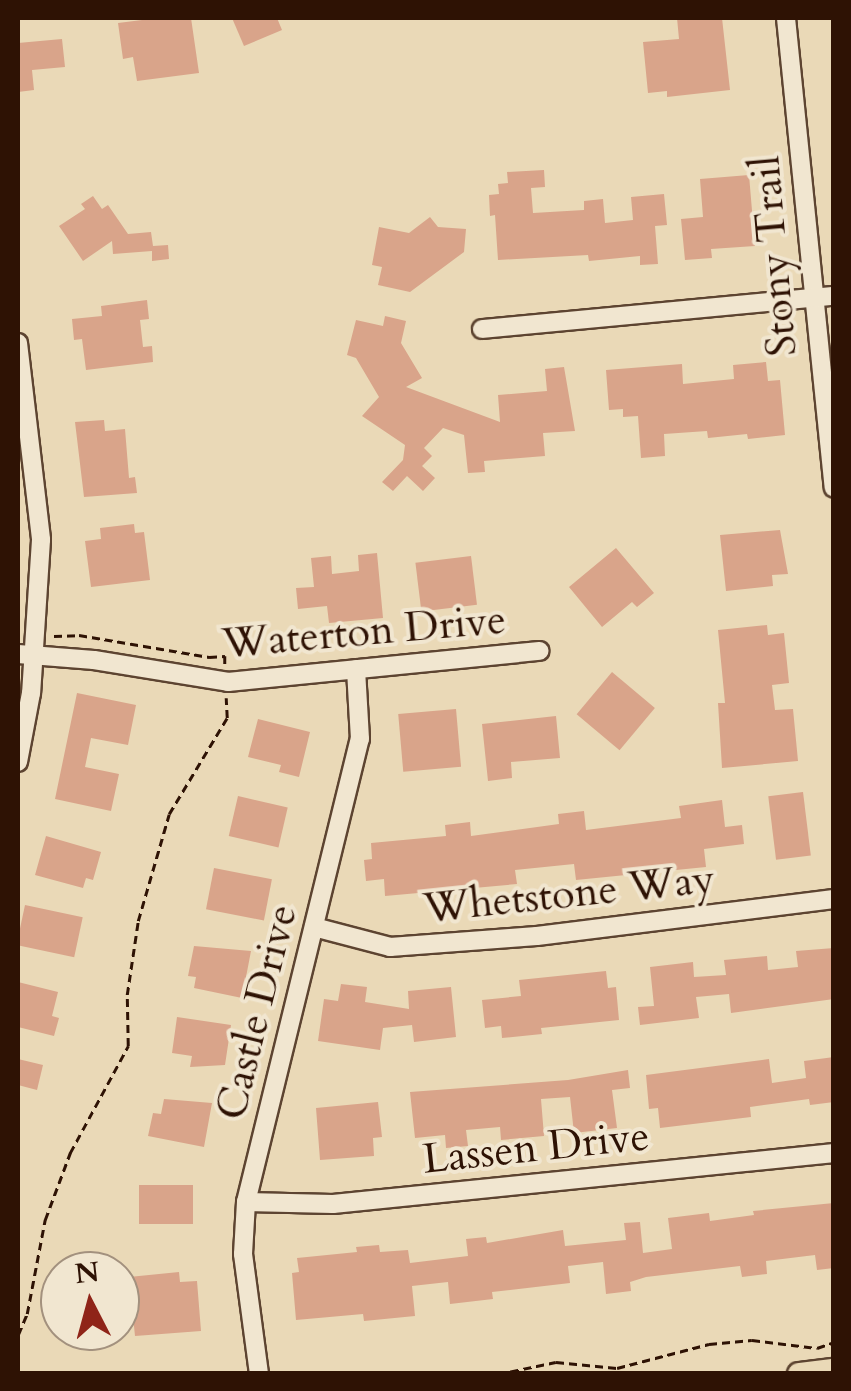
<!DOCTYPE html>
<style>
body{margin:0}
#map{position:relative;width:851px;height:1391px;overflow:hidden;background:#ead9b7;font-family:Cardo,serif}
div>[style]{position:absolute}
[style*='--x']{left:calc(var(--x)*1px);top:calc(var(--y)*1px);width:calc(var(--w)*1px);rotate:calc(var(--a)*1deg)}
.building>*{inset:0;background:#d9a48a;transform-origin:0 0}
.path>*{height:2.5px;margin-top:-1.25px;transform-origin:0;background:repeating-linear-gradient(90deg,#2e1204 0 8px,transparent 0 13px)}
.roads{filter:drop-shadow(2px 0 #5d4431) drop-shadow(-2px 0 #5d4431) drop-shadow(0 2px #5d4431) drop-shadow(0 -2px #5d4431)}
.minor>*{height:18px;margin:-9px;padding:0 9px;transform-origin:9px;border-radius:9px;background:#f1e6d0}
.major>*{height:22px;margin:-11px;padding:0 11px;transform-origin:11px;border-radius:11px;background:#ead9b7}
span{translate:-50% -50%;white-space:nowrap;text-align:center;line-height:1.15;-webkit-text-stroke:8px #f1e6d0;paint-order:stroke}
.street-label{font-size:42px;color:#2e1204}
.frame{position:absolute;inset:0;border:20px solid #2e1204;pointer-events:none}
.north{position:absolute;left:40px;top:1251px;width:100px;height:100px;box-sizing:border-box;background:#f1e6d0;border:2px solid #a3917e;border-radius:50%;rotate:354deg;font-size:28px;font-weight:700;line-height:40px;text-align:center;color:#2e1204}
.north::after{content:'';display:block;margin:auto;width:35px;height:45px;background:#8f2418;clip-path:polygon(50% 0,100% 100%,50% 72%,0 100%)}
</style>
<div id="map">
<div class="building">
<i style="clip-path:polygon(158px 18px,191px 18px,199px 73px,137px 81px,133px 57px,123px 59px,118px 23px)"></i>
<i style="clip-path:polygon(232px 18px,277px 18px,282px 30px,244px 46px)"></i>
<i style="clip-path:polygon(677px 18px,722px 18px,730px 90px,667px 97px,667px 91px,648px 93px,643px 42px,679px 39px)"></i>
<i style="clip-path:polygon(62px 39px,65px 67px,32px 70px,34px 90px,18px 92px,18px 43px)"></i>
<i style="clip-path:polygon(544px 170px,545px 187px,531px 188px,533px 213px,584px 210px,584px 201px,603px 199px,605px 223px,633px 220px,631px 197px,664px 194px,667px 225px,655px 226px,658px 264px,640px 265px,640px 256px,589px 261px,588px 255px,498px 260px,495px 215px,490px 216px,489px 195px,499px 194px,498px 184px,508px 183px,507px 172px)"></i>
<i style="clip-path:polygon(749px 175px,755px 246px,711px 249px,712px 258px,685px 260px,681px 219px,703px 217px,700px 179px)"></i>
<i style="clip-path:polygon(93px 196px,102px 209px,108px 205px,128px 234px,151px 232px,153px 246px,168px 245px,169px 259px,152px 261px,152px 251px,113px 254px,112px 241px,83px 261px,59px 226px,85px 209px,81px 204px)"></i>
<i style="clip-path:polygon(430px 217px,438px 227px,466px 229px,464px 252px,410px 292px,378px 285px,382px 267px,372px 265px,379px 227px,409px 233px)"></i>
<i style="clip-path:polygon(147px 300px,149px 319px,140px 320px,143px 347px,152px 346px,153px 362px,86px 370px,82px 339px,74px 340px,72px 319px,102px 316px,101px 306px)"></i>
<i style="clip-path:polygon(385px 316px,406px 321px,401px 343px,422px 378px,406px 387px,500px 422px,498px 395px,547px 391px,545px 369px,564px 367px,575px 431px,543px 433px,545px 456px,484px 461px,485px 472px,468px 473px,464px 435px,443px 428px,424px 448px,432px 456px,422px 466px,435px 478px,423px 491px,407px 476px,393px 491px,382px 482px,403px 460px,405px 445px,362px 416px,379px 397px,356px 358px,347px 355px,356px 320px,383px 326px)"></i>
<i style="clip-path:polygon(766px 362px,768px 381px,780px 380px,785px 435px,748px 439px,747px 434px,708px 438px,707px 431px,664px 434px,665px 456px,641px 458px,638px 416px,623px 417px,623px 409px,609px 410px,606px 370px,682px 364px,683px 384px,734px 379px,733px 365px)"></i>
<i style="clip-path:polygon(104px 420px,105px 431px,125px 429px,129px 478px,135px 477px,137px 493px,84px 497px,75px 422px)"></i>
<i style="clip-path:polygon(134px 524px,135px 533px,144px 532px,150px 580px,91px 587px,85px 541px,101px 539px,100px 528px)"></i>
<i style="clip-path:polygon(780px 530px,788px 574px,772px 575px,773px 586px,726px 591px,720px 535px)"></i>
<i style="clip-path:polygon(616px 548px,654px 593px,637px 607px,632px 602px,602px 627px,569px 587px)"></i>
<i style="clip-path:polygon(377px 553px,383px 618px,329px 623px,327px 606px,298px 609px,296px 588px,314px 587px,311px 558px,331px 556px,332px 574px,359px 571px,358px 555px)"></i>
<i style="left:471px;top:556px;width:49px;height:56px;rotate:83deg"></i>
<i style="clip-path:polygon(767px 625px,768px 635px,784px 633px,789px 683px,772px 685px,775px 710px,793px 709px,798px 761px,722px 768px,718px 703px,725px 703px,718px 630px)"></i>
<i style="left:612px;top:672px;width:56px;height:55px;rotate:40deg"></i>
<i style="clip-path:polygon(77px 693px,136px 705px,128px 745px,91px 738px,85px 767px,119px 774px,111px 811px,55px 799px)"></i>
<i style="left:456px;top:709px;width:58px;height:58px;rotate:85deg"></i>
<i style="clip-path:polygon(556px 716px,560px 758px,511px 762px,512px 778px,488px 781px,482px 724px)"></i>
<i style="clip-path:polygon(258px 719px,310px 732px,299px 777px,279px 772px,281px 765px,248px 757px)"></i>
<i style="left:803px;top:792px;width:64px;height:35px;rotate:83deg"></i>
<i style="left:238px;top:796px;width:51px;height:41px;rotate:13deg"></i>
<i style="clip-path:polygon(722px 800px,725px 827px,742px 825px,744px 844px,704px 849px,706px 867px,576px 880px,574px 864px,515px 870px,517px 884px,385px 896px,384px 879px,366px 881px,364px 860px,372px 859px,371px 843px,446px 836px,445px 825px,470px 822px,471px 836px,559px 824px,558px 814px,584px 811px,586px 830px,681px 818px,679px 806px)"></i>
<i style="clip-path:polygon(46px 836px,101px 852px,93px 880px,86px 878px,83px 888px,35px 875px)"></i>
<i style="left:214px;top:868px;width:59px;height:42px;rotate:11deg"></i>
<i style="left:25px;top:905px;width:59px;height:41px;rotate:12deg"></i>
<i style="clip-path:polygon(194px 946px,251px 951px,242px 998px,194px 988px,196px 977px,188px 976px)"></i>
<i style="clip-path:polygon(834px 948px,834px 999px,731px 1013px,729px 994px,696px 997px,699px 1018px,640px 1025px,638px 1007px,654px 1006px,650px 967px,693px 962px,694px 977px,726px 975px,724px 960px,767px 956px,768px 970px,798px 967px,796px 951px)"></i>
<i style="clip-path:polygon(606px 971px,608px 988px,616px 987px,619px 1020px,541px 1028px,542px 1034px,502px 1038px,501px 1026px,485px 1028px,482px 1000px,521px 996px,519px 980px)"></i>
<i style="clip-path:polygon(18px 982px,58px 992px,52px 1016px,59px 1018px,54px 1036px,18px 1027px)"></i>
<i style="clip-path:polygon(341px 984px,367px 987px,365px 1002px,409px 1009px,408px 991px,451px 987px,456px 1037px,414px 1042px,412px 1025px,383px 1028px,380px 1050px,318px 1041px,324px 999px,338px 1001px)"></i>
<i style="clip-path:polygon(177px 1017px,231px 1025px,225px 1065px,190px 1067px,192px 1056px,172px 1053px)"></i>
<i style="clip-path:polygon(834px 1057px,834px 1102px,810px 1105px,809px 1099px,750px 1107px,751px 1117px,660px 1128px,658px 1108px,649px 1109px,646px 1075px,769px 1059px,772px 1083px,806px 1078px,804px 1061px)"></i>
<i style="clip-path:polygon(18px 1059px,43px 1065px,37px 1090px,18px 1085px)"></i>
<i style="clip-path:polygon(628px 1070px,630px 1088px,612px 1090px,617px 1128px,574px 1133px,570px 1097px,541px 1099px,544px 1136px,501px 1140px,500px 1127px,466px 1130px,468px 1146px,446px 1148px,445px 1135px,415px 1138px,410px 1092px,568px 1080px)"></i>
<i style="clip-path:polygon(164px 1099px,212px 1103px,204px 1147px,148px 1136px,153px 1113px,161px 1114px)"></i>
<i style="clip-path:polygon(378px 1102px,382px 1137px,373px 1138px,374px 1156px,320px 1160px,316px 1108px)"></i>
<i style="left:139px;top:1185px;width:54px;height:39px"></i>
<i style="clip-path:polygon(834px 1203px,834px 1268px,817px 1270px,815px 1255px,766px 1261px,767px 1274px,742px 1277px,740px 1266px,646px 1277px,630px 1282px,631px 1291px,606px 1294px,603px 1262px,568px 1266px,570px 1283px,492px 1292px,493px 1299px,450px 1304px,448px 1282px,412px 1286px,415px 1316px,364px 1321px,363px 1314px,296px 1320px,292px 1273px,299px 1272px,297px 1258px,357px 1252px,356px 1247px,379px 1245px,380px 1252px,408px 1250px,410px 1263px,468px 1256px,466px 1239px,486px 1237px,487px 1243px,563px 1230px,565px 1246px,626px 1240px,624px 1223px,640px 1222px,643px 1253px,672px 1249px,668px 1218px,709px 1213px,710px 1221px,754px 1215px,753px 1211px)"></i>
<i style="clip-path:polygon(179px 1272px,180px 1282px,197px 1281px,201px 1331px,135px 1336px,129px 1277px)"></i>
</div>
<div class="path">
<i style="--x:54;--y:636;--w:25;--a:-2"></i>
<i style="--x:79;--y:635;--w:132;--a:9.6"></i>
<i style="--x:209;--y:657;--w:16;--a:-4"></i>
<i style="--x:225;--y:656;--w:9;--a:90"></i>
<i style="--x:18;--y:1335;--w:23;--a:-67"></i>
<i style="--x:27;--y:1314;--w:96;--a:-79.2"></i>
<i style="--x:45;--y:1220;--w:72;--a:-69.5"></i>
<i style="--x:70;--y:1153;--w:122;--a:-61.5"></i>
<i style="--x:128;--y:1046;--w:51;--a:-91.1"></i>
<i style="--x:127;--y:995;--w:75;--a:-81.5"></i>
<i style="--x:138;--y:921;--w:111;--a:-73.8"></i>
<i style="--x:169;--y:814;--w:112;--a:-58.9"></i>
<i style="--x:227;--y:718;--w:20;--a:-93"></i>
<i style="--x:369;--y:1374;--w:34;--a:0"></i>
<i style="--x:498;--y:1374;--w:59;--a:-11.7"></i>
<i style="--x:556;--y:1362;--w:61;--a:5.6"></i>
<i style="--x:617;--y:1368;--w:95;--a:-14.6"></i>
<i style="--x:709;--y:1344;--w:43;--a:-5.3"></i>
<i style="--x:752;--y:1340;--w:65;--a:7"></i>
<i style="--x:817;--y:1348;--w:18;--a:-19"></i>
</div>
<div class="roads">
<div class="minor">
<i style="--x:786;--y:18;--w:472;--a:84.2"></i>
<i style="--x:482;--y:329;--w:354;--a:-5.4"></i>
<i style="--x:18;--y:343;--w:198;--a:83.3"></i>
<i style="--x:41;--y:540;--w:153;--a:93.7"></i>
<i style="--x:31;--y:693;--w:70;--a:100.7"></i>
<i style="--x:18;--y:654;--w:76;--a:4.5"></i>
<i style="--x:94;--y:660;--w:136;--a:9.3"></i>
<i style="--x:228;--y:682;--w:313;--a:-5.7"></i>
<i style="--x:314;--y:927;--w:79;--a:14.7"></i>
<i style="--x:390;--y:947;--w:147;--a:-4.3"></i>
<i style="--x:537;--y:936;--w:299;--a:-7.1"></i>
<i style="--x:246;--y:1202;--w:87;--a:1.3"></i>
<i style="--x:333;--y:1204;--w:504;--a:-5.81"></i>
<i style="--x:259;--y:1374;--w:121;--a:-97.6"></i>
<i style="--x:243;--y:1254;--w:52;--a:-86.7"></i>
<i style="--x:246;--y:1202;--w:477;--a:-76.2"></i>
<i style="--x:360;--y:739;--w:70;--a:-93.3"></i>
</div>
<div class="major">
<i style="--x:799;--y:1374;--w:35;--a:-7"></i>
</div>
</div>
<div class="street-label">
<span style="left:774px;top:256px;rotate:-95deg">Stony Trail</span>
<span style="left:364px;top:632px;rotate:-5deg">Waterton Drive</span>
<span style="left:569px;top:894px;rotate:-6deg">Whetstone Way</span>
<span style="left:257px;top:1012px;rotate:-76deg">Castle Drive</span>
<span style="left:536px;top:1148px;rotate:-6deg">Lassen Drive</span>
</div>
<div class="frame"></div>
<div class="north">N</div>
</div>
